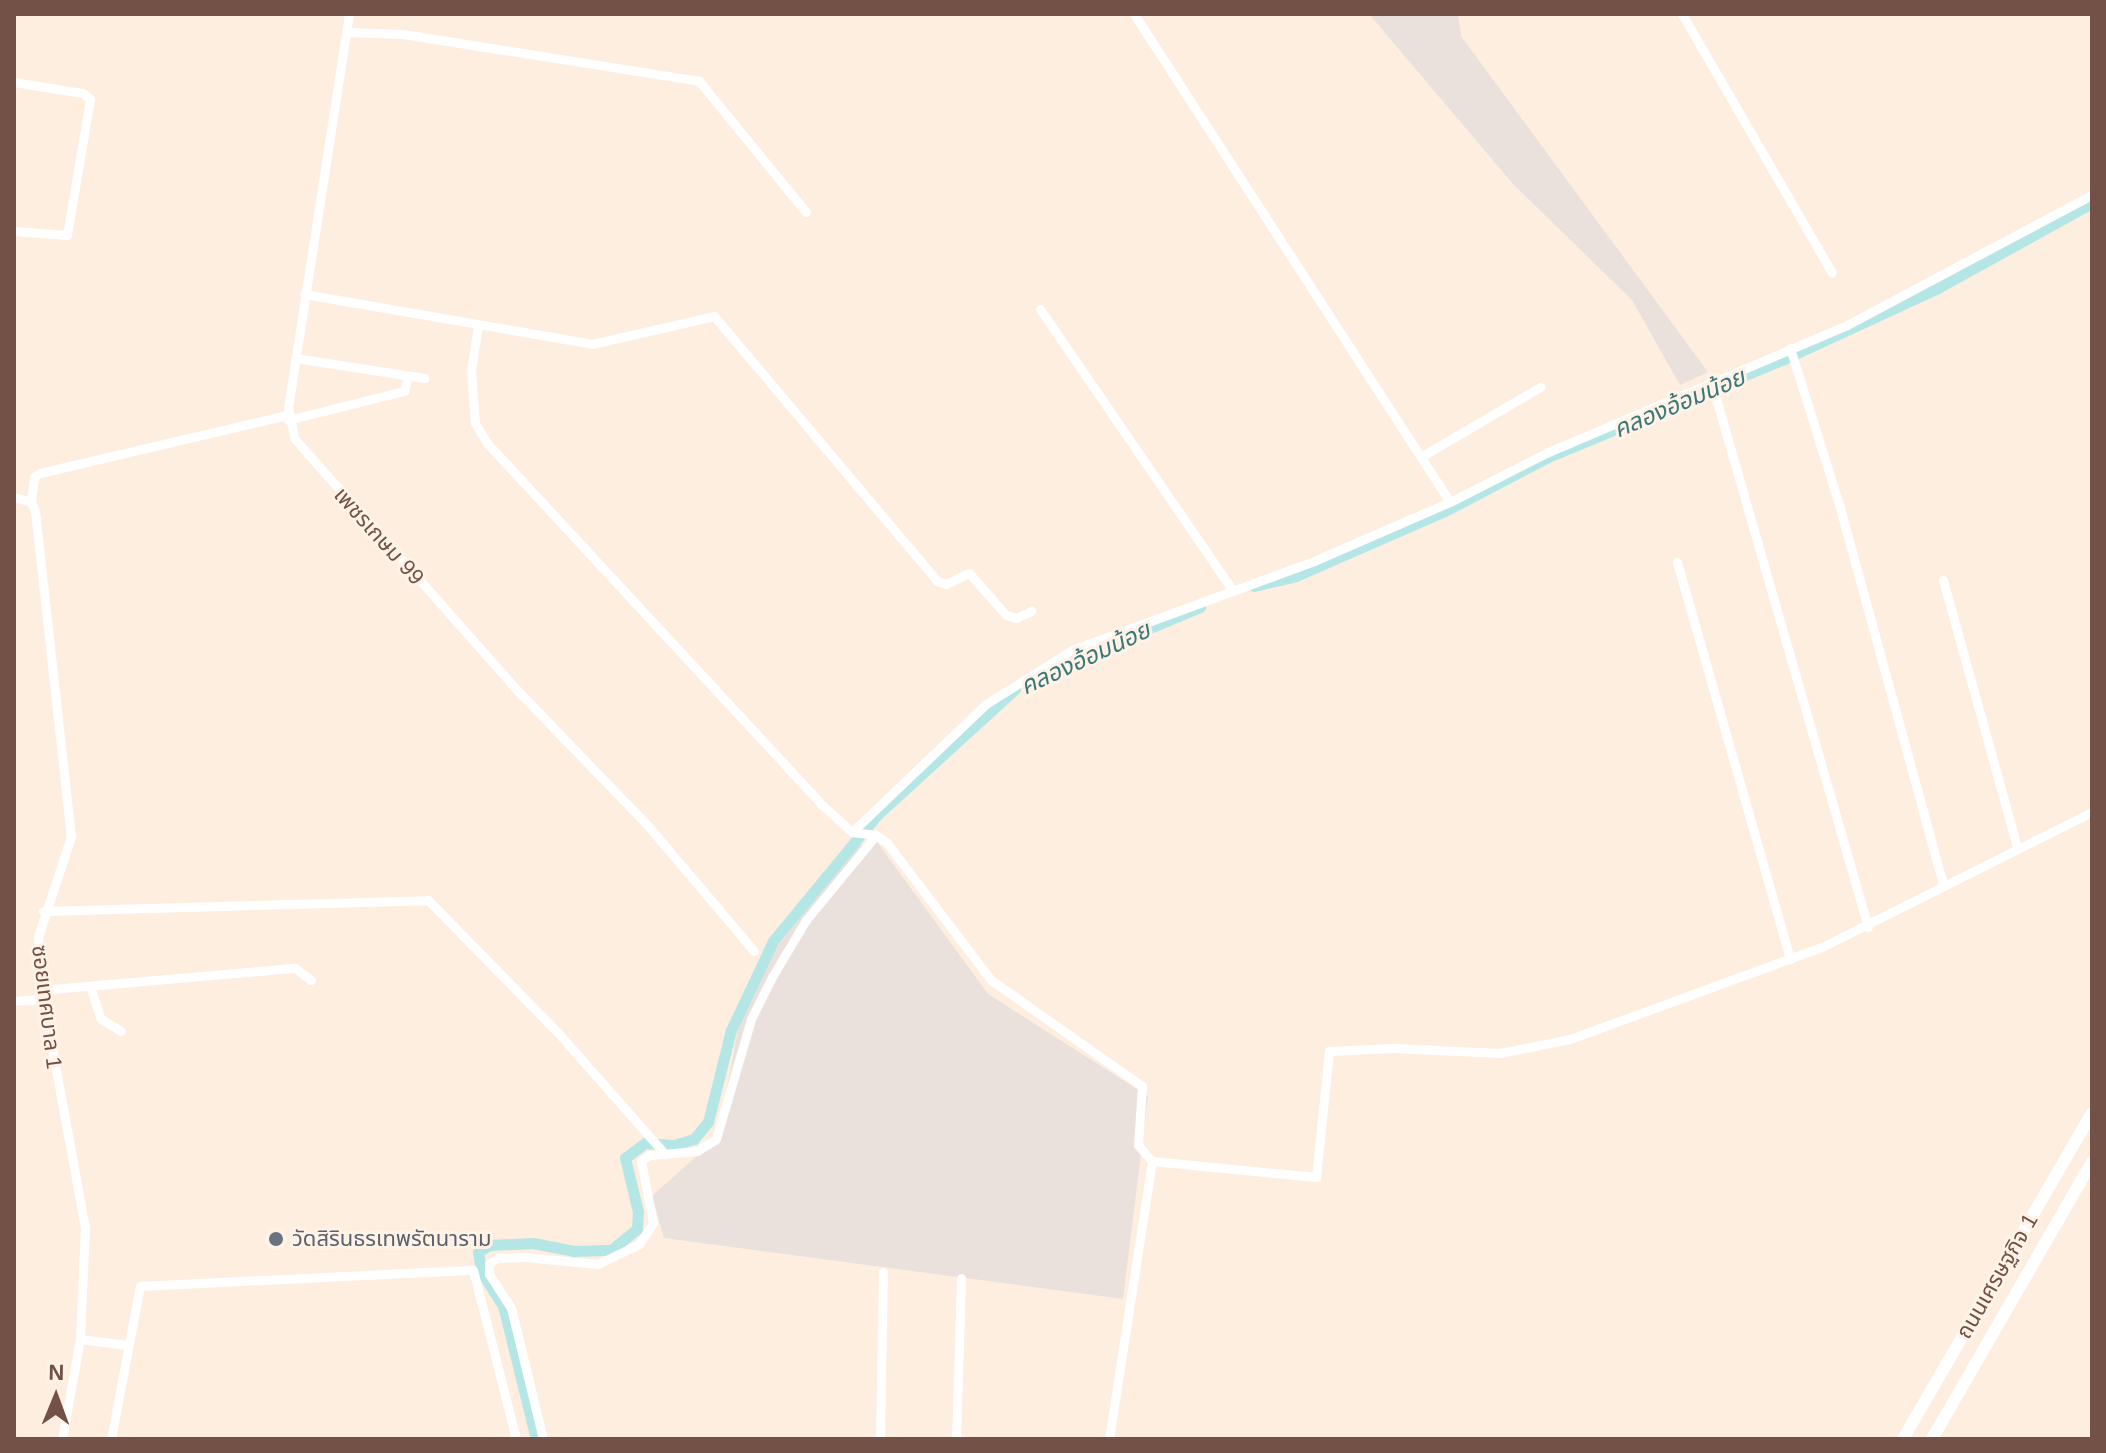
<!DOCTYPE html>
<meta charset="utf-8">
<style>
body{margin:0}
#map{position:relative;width:2106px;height:1453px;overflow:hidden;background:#fdeee0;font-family:Arial,"Noto Sans Thai",sans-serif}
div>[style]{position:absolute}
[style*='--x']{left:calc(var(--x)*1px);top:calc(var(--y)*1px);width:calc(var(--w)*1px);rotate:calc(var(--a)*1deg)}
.industrial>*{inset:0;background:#ebe1dc}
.canal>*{height:11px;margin:-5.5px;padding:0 5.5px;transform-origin:5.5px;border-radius:5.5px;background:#b5e6e6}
.street>*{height:9px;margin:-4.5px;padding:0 4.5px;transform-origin:4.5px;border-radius:4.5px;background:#fff}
.secondary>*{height:12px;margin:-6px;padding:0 6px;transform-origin:6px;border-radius:6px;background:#fff}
.dots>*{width:22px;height:22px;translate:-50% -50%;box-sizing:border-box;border:4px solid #fff2e7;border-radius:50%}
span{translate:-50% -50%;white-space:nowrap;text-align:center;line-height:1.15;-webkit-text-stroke:6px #fff2e7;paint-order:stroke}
.street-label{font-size:22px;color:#745147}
.worship-label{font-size:22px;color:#5b616d}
.left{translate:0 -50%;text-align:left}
.water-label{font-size:24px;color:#3b787a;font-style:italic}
.frame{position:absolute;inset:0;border:16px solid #745147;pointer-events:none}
.north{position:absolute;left:16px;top:1357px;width:80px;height:80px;-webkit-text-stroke:6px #fff2e7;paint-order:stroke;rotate:1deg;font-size:22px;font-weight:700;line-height:32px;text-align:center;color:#745147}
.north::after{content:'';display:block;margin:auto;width:28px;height:36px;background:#745147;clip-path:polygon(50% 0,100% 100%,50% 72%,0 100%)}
</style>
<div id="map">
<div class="industrial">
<i style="clip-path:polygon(1369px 14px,1458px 14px,1461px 36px,1708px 372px,1680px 385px,1632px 300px,1513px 184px)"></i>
<i style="clip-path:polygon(875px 839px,988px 994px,1148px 1096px,1123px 1299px,664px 1238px,652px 1196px,718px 1137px,739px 1023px,777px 947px,855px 848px)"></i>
</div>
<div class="canal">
<i style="--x:1254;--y:586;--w:43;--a:-13.4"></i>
<i style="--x:1296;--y:576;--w:163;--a:-23.6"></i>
<i style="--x:1445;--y:511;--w:114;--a:-27.7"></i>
<i style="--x:1546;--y:458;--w:256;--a:-22.6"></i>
<i style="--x:1782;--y:360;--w:170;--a:-24.8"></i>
<i style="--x:1936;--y:289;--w:178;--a:-28.9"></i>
<i style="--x:1036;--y:676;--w:178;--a:-22.8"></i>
<i style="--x:536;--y:1439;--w:137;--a:-103.9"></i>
<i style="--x:503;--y:1306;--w:41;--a:-122.2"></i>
<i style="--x:481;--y:1271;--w:19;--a:-99"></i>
<i style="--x:478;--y:1252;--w:13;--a:-32"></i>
<i style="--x:489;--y:1245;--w:44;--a:-2.6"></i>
<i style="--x:533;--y:1243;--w:42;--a:11"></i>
<i style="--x:574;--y:1251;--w:37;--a:-2"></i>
<i style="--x:611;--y:1250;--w:33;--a:-39"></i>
<i style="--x:637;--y:1229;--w:17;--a:-87"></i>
<i style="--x:638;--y:1212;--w:56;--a:-103.5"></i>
<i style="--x:625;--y:1158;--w:25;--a:-37"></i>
<i style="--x:645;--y:1143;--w:29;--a:4"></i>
<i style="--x:674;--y:1145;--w:21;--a:-17"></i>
<i style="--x:694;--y:1139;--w:22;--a:-51"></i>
<i style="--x:708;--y:1122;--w:95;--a:-76"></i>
<i style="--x:731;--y:1030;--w:98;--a:-64.7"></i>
<i style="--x:773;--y:941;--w:163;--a:-50.5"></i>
<i style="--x:877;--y:815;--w:187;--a:-42.4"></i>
</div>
<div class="street">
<i style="--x:349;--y:14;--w:397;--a:98.8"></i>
<i style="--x:288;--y:406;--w:33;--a:79"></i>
<i style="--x:294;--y:438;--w:335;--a:48.5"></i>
<i style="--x:516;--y:689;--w:193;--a:46"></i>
<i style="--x:650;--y:828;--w:161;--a:49.8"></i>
<i style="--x:1134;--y:14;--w:581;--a:57.08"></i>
<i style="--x:1682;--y:14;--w:299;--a:59.9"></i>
<i style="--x:346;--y:32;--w:57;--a:2"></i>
<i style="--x:403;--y:34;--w:300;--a:9"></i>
<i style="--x:699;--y:81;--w:169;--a:50.8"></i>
<i style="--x:14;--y:82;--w:70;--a:9.1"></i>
<i style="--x:83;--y:93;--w:9;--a:41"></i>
<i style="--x:90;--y:99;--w:138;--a:99.6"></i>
<i style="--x:67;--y:235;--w:53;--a:-175.7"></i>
<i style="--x:304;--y:294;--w:292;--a:9.8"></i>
<i style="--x:592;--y:344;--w:125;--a:-12.9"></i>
<i style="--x:714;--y:316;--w:346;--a:49.9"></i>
<i style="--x:937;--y:581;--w:9;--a:18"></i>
<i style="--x:946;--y:584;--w:25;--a:-26"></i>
<i style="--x:969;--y:573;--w:56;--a:48.6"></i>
<i style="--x:1006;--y:615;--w:10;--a:17"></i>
<i style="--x:1016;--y:618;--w:17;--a:-25"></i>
<i style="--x:1040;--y:309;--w:338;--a:55.6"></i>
<i style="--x:478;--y:325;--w:47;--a:98.7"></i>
<i style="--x:471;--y:371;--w:52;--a:85.6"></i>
<i style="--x:475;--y:423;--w:23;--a:59"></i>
<i style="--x:487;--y:443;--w:492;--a:47.2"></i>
<i style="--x:821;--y:804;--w:42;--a:42.1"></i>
<i style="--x:852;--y:832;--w:24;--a:7"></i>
<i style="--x:876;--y:835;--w:14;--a:36"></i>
<i style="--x:887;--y:843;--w:172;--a:52.8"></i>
<i style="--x:991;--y:980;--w:184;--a:35.1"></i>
<i style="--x:1142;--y:1086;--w:59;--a:93.9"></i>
<i style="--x:1138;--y:1145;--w:21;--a:49"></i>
<i style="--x:1152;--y:1161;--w:165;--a:5.6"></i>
<i style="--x:1316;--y:1177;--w:127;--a:-84.1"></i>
<i style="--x:1329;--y:1051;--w:64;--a:-2.7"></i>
<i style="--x:1393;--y:1048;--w:107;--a:2.7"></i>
<i style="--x:1500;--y:1053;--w:71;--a:-11.3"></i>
<i style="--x:1570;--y:1039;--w:268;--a:-20.1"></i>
<i style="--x:1822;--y:947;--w:302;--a:-26.6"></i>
<i style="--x:1790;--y:348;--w:164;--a:72.6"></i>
<i style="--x:1839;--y:504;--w:395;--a:74.7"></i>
<i style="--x:295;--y:358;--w:131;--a:8.8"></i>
<i style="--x:1711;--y:381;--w:568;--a:73.96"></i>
<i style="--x:288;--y:420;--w:120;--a:-14"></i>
<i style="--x:404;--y:391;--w:16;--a:-76"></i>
<i style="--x:1422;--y:456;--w:137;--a:-30.3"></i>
<i style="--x:14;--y:497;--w:18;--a:16"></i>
<i style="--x:31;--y:502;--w:10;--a:66"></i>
<i style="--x:35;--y:511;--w:327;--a:83.7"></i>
<i style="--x:71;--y:836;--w:106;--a:108.1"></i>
<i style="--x:38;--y:937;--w:62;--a:85.4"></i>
<i style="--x:43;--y:999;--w:232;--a:79.6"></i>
<i style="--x:85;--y:1227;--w:112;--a:92.6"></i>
<i style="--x:80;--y:1339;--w:102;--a:100.2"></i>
<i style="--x:31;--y:502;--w:25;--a:-83"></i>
<i style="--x:34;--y:477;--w:7;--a:-34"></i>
<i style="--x:40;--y:473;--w:254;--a:-13.2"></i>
<i style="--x:1677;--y:562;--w:413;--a:74.1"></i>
<i style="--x:1943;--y:580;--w:277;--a:74.5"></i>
<i style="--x:852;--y:832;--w:185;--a:-43.7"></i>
<i style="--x:986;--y:704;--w:102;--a:-32.1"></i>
<i style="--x:1072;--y:650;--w:258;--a:-20.2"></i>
<i style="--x:1314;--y:561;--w:148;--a:-23.5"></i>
<i style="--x:1450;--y:502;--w:108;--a:-27"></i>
<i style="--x:1546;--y:453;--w:327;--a:-23"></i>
<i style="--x:1847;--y:325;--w:277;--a:-28"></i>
<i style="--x:43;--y:911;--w:385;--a:-1.6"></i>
<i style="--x:428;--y:900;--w:189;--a:45.6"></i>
<i style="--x:560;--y:1035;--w:159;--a:48.6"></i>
<i style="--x:90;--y:986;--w:35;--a:72"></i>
<i style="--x:101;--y:1019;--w:23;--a:31"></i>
<i style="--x:41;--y:990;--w:255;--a:-5"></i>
<i style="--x:295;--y:968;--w:20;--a:37"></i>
<i style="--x:14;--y:1001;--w:29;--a:-4"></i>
<i style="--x:80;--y:1339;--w:47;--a:7.3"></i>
<i style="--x:111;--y:1439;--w:156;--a:-79.3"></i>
<i style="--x:140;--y:1286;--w:333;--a:-2.8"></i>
<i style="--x:473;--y:1270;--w:174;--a:75.7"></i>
<i style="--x:543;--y:1439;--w:135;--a:-103.7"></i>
<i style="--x:511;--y:1308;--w:40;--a:-122.9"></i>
<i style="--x:489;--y:1274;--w:10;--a:-90"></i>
<i style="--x:489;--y:1264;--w:10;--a:-37"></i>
<i style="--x:497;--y:1258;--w:28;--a:-2"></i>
<i style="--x:525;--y:1257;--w:73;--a:5.5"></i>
<i style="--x:598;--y:1264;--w:46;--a:-26"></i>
<i style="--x:639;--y:1244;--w:25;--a:-56"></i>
<i style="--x:653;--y:1223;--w:63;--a:-101"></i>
<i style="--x:641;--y:1161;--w:10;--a:-37"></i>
<i style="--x:649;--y:1155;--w:48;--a:-4.8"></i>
<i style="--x:697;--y:1151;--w:22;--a:-32"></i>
<i style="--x:716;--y:1139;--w:125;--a:-73.7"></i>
<i style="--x:751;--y:1019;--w:47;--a:-63.4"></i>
<i style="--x:772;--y:977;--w:66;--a:-59.2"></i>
<i style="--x:806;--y:920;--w:110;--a:-50.5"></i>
<i style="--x:880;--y:1439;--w:167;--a:-89"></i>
<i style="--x:956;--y:1439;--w:161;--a:-88.2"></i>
<i style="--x:1109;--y:1439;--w:281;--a:-81.2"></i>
</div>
<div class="secondary">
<i style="--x:1903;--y:1439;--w:377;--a:-59.9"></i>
<i style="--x:1932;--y:1439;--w:320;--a:-60"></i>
</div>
<div class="dots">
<i style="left:276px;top:1239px;background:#6b7280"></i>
</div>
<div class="street-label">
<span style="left:379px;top:536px;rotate:48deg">เพชรเกษม 99</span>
<span style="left:47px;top:1007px;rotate:83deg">ซอยเทศบาล 1</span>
<span style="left:1997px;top:1276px;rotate:-60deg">ถนนเศรษฐกิจ 1</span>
</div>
<div class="worship-label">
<span class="left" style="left:292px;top:1239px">วัดสิรินธรเทพรัตนาราม</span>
</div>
<div class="water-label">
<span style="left:1679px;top:403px;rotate:-23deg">คลองอ้อมน้อย</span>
<span style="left:1085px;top:658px;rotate:-25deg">คลองอ้อมน้อย</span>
</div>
<div class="frame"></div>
<div class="north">N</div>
</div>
